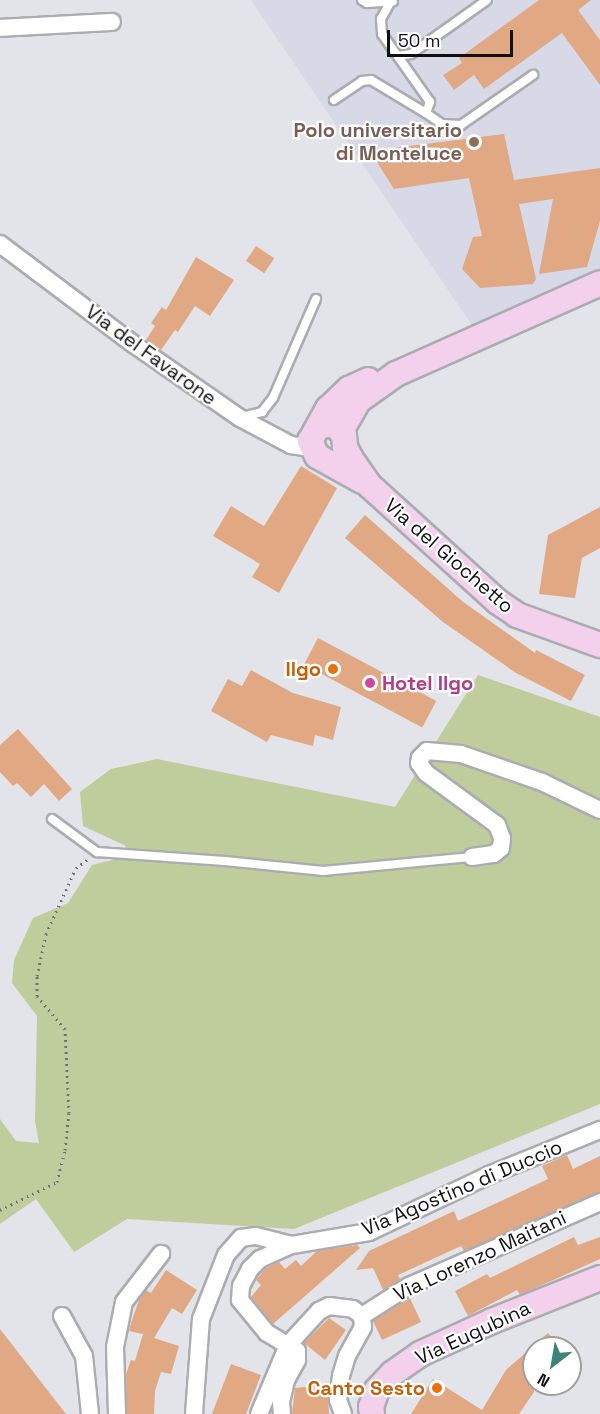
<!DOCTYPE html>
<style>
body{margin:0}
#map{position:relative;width:600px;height:1414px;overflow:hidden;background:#e3e4ea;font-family:"Space Grotesk",sans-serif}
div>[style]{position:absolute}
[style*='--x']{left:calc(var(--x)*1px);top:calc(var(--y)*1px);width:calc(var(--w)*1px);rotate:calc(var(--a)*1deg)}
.built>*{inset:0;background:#d7d9e7}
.green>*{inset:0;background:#bfcc9c}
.building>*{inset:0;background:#e1a884;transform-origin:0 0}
.path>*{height:3px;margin-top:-1.5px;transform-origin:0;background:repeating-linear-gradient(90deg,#707074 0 1.5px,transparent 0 6px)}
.roads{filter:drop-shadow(2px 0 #abacb2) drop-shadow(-2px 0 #abacb2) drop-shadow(0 2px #abacb2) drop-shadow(0 -2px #abacb2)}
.lane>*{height:8px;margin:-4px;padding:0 4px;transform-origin:4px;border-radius:4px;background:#fff}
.street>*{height:16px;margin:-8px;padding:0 8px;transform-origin:8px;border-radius:8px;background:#fff}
.secondary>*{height:24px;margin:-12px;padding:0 12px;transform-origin:12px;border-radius:12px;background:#f3d1ed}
.dots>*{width:16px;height:16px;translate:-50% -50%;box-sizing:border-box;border:3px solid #fff;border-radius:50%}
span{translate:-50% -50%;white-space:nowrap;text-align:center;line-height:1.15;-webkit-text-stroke:4.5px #fff;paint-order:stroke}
.education-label{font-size:20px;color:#785e54;font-weight:700}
.right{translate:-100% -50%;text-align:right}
.street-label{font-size:20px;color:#101012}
.food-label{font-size:20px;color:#c56008;font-weight:700}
.hotel-label{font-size:20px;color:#b23c85;font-weight:700}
.left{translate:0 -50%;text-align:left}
.north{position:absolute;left:522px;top:1336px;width:60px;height:60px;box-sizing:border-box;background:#fff;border:2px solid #9f9fa0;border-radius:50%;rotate:211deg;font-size:16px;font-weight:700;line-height:24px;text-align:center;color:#101012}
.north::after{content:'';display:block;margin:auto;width:21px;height:27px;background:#3d837a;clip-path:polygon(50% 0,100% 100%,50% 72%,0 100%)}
.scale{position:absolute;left:387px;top:30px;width:126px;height:27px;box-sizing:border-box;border:3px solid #101012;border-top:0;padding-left:8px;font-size:18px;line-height:21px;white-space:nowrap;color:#101012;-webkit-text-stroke:4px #fff;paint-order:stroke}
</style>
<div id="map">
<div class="built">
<i style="clip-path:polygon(251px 0,600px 0,600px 284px,480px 337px)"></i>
</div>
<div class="green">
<i style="clip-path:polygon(478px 675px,600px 717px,600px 1104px,294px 1229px,127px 1219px,74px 1252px,36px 1199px,0 1224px,0 1119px,16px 1141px,39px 1143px,35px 1121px,37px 1016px,12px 983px,14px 960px,33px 918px,68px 903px,92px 865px,116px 859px,126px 846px,83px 826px,80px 792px,111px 769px,157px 759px,395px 807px)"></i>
</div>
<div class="building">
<i style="clip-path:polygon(539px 0,591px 0,578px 10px,600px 40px,600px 85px,562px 33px,484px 89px,474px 75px,454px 90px,443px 75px,462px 63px,459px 58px)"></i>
<i style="clip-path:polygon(504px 134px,514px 180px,600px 168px,600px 221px,587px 267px,539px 274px,553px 199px,519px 204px,536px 279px,533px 284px,480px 288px,462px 269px,473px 237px,482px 236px,469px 178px,394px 189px,370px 151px)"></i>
<i style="left:256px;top:246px;width:22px;height:18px;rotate:34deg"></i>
<i style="clip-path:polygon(196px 257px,234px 280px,210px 316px,195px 306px,178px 332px,175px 330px,161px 350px,146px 340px,155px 326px,151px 323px,162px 307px,166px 310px)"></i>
<i style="clip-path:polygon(301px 466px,337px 488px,279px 593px,252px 577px,260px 564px,213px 536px,231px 506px,264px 526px)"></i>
<i style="clip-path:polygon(600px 507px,600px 548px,582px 558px,575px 598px,539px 594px,548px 535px)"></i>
<i style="clip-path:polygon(365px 515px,462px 601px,535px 653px,536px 650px,585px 675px,571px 701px,516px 673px,443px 622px,345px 538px)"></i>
<i style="left:318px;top:638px;width:134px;height:30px;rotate:28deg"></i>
<i style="clip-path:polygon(251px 670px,293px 693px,341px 707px,333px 740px,315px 735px,313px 746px,271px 735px,267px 742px,211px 711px,228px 679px,242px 686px)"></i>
<i style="clip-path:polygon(18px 729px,72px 789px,59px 801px,44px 784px,31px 797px,17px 783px,13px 786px,0 772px,0 745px)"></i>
<i style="clip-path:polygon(567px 1155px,573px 1169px,600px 1156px,600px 1192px,464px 1251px,461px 1246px,398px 1275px,400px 1279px,383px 1290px,373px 1268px,356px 1270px,369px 1251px,454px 1211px,458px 1221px,548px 1179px,542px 1166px)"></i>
<i style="clip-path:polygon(574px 1237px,578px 1245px,600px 1237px,600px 1259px,520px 1295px,517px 1290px,468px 1316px,455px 1291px,487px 1274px,490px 1278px)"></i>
<i style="clip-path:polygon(357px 1245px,360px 1248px,273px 1324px,251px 1297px,261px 1285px,256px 1280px,266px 1268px,279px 1262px,285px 1269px,296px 1260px,301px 1266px,317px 1251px)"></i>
<i style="clip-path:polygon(166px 1270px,197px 1290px,182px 1314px,172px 1308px,154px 1338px,179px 1346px,171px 1374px,161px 1372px,155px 1391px,154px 1414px,127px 1414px,126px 1374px,131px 1360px,135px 1361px,143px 1334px,129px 1331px,131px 1323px,139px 1300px,146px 1290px,151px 1293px)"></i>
<i style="clip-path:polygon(410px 1298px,421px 1322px,382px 1340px,373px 1321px)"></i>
<i style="clip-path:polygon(329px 1318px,346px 1330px,325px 1360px,304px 1343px)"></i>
<i style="clip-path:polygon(0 1329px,66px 1414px,0 1414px)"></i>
<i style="clip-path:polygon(548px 1333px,562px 1348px,534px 1348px,534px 1392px,519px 1414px,411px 1414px,433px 1379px,482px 1410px,506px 1370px)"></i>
<i style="clip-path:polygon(231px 1364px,261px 1375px,246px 1414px,212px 1414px)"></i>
<i style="clip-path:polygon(327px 1385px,329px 1414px,292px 1414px,295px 1388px)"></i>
</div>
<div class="path">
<i style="--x:0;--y:1210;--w:64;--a:-26.2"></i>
<i style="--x:57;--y:1182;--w:33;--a:-76"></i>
<i style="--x:65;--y:1150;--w:37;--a:-84"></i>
<i style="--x:69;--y:1113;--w:84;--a:-92.7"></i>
<i style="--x:65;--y:1029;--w:43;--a:-130.3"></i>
<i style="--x:37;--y:996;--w:20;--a:-90"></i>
<i style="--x:37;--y:976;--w:43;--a:-77.9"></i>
<i style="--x:46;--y:934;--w:72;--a:-65.6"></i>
<i style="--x:76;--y:868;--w:15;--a:-37"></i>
</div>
<div class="roads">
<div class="lane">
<i style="--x:362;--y:0;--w:6;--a:31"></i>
<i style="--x:367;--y:3;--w:26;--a:-4"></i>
<i style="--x:398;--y:56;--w:13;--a:-9"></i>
<i style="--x:411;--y:54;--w:93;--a:-35.4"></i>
<i style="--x:334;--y:100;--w:34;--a:-34"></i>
<i style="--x:362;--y:81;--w:9;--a:-6"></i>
<i style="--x:371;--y:80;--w:64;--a:31"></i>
<i style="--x:426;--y:113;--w:12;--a:-70"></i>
<i style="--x:430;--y:102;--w:83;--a:-125.2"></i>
<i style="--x:382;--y:34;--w:15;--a:-94"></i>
<i style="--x:381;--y:19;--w:18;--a:-61"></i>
<i style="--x:426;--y:113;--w:19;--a:35"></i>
<i style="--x:442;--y:124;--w:19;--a:3"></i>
<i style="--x:461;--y:125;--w:88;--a:-34.8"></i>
<i style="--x:242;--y:417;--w:21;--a:-14"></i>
<i style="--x:262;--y:412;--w:18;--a:-52"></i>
<i style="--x:273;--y:398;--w:108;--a:-66.5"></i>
<i style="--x:52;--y:819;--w:56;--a:36.3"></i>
<i style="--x:97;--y:852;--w:128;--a:4"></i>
<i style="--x:225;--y:861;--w:99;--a:5.8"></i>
<i style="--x:323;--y:871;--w:150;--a:-5.4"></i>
</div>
<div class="street">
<i style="--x:0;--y:28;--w:112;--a:-3.1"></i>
<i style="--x:0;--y:244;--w:165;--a:36.9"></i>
<i style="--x:132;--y:343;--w:131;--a:34.8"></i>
<i style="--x:240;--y:418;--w:58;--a:27.9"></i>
<i style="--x:291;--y:445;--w:20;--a:9"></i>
<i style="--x:472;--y:857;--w:22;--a:-8"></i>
<i style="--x:494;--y:854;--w:9;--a:-41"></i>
<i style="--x:501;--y:848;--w:10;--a:-84"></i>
<i style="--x:502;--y:838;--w:14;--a:-111"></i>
<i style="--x:497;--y:825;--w:88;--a:-143.8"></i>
<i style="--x:426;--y:773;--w:12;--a:-125"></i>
<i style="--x:419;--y:763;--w:5;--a:-79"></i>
<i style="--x:420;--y:758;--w:10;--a:-45"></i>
<i style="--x:427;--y:751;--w:34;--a:5"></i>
<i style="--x:461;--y:754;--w:86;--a:19.1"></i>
<i style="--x:542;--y:782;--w:64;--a:25.8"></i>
<i style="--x:62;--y:1316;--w:46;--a:61.2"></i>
<i style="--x:84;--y:1356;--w:58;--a:84.1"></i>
<i style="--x:362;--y:1316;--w:56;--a:-32.6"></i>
<i style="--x:409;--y:1286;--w:209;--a:-23.7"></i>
<i style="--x:117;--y:1414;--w:67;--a:-91.7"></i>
<i style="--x:115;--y:1347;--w:46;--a:-78.7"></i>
<i style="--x:124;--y:1302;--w:61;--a:-52.4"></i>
<i style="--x:194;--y:1414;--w:95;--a:-85.8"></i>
<i style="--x:201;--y:1319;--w:69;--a:-68.7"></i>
<i style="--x:226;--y:1255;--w:23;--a:-49"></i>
<i style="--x:241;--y:1238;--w:15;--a:-8"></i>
<i style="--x:256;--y:1236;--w:37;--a:14"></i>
<i style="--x:259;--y:1414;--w:75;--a:-67.2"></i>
<i style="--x:288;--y:1345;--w:46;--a:-47.6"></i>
<i style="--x:319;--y:1311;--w:11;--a:-27"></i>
<i style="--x:329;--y:1306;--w:24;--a:7"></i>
<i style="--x:353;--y:1309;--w:11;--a:38"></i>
<i style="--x:362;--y:1316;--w:11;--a:85"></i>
<i style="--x:363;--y:1327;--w:33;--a:119"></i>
<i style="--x:347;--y:1356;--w:21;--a:107"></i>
<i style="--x:341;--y:1376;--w:24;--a:97"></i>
<i style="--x:338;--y:1400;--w:15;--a:70"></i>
<i style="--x:282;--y:1414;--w:12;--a:-95"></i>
<i style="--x:281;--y:1402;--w:23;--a:-77"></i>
<i style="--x:286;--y:1380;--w:23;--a:-61"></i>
<i style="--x:297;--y:1360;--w:9;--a:-90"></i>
<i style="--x:297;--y:1351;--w:35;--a:-149"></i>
<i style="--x:267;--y:1333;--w:43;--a:-129.3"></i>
<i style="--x:240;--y:1300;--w:14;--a:-86"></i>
<i style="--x:241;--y:1286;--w:19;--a:-62"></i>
<i style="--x:250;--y:1269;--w:14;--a:-45"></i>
<i style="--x:260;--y:1259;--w:35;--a:-24"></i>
<i style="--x:292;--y:1245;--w:78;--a:-9.6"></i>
<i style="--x:369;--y:1232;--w:133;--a:-25.4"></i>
<i style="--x:489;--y:1175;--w:120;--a:-22.1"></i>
</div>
<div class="secondary">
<i style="--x:319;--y:427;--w:11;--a:-15"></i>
<i style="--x:330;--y:424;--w:9;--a:27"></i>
<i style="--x:338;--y:428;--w:9;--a:49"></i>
<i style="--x:344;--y:435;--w:12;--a:85"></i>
<i style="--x:345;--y:447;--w:13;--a:63"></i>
<i style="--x:351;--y:459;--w:33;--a:55"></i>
<i style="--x:370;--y:486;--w:173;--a:42.2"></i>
<i style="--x:498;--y:602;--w:23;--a:34"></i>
<i style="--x:517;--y:615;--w:88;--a:19.9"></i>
<i style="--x:341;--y:431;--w:34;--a:-60"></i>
<i style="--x:358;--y:401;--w:47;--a:-35.4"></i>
<i style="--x:396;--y:374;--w:223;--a:-24"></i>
<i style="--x:362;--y:481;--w:51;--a:-150.9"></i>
<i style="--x:317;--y:456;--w:17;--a:-115"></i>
<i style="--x:310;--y:441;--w:37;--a:-61"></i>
<i style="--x:328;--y:409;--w:29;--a:-44"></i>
<i style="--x:349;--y:389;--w:21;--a:-25"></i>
<i style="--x:372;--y:1414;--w:7;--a:-98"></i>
<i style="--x:371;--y:1407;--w:18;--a:-71"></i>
<i style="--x:377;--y:1390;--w:23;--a:-47"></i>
<i style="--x:393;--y:1373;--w:33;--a:-35"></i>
<i style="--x:420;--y:1354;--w:79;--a:-24.6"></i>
<i style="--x:492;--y:1321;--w:116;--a:-21.7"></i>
</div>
</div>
<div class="dots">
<i style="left:474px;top:142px;background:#8d6e63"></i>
<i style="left:333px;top:669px;background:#e8710a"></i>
<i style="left:370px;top:683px;background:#d1479c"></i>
<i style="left:437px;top:1388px;background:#e8710a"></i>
</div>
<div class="education-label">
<span class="right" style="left:462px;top:142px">Polo universitario<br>di Monteluce</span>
</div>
<div class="street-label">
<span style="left:151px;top:355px;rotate:36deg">Via del Favarone</span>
<span style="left:449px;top:556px;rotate:41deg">Via del Giochetto</span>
<span style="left:462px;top:1188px;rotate:-23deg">Via Agostino di Duccio</span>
<span style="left:480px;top:1256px;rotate:-25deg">Via Lorenzo Maitani</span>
<span style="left:473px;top:1333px;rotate:-25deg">Via Eugubina</span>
</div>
<div class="food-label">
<span class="right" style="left:321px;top:669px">Ilgo</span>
<span class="right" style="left:425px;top:1388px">Canto Sesto</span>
</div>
<div class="hotel-label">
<span class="left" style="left:382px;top:683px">Hotel Ilgo</span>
</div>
<div class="north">N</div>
<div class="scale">50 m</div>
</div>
